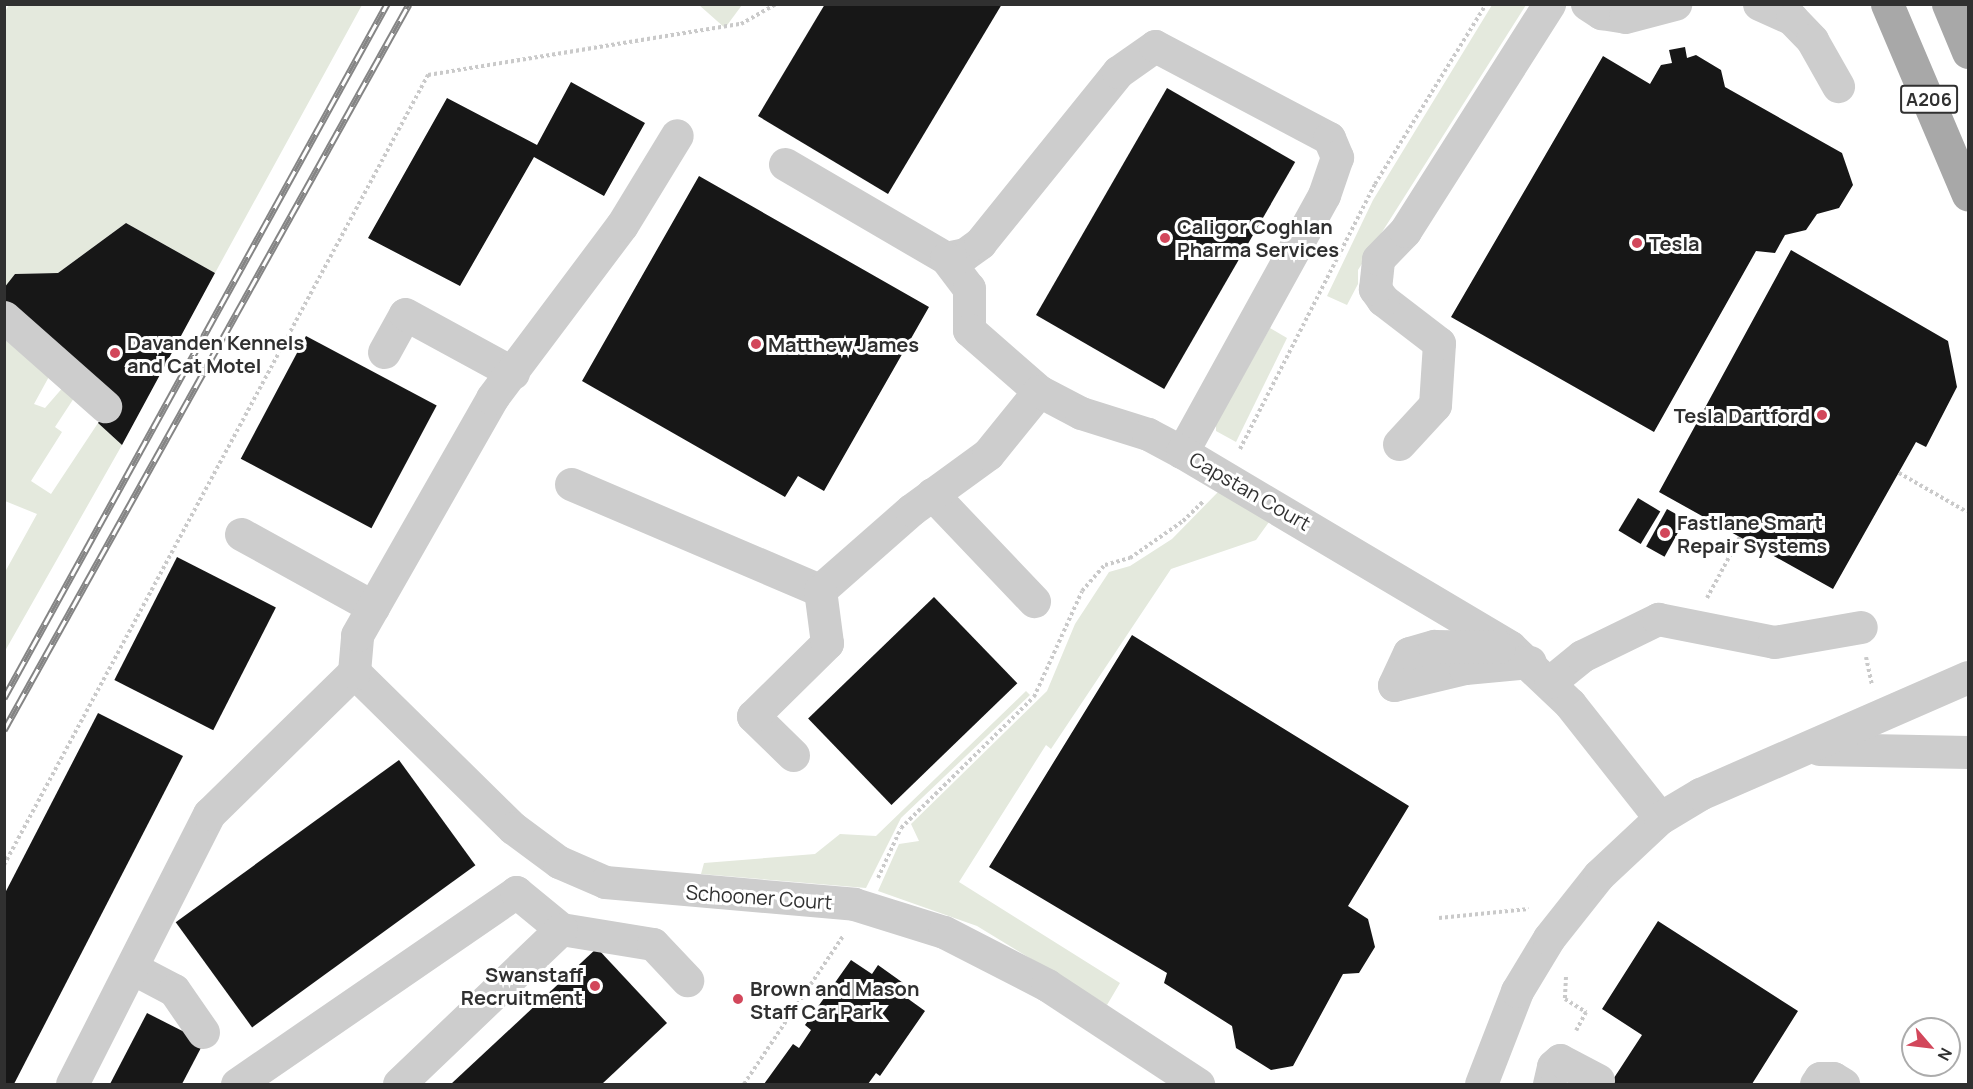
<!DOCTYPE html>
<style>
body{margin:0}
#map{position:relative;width:1973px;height:1089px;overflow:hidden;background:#fff;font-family:Manrope,sans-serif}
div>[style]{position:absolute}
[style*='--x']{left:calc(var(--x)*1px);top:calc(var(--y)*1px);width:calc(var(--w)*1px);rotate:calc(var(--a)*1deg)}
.green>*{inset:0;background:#e4e9dd}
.building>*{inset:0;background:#171717;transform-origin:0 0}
.path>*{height:4px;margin-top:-2px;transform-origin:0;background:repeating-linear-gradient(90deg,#cacaca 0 3px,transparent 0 6px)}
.minor>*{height:33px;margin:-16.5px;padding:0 16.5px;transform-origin:16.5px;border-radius:16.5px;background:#cdcdcd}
.major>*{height:33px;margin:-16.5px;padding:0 16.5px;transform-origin:16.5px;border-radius:16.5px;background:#a8a8a8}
.rail>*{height:7px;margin-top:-3.5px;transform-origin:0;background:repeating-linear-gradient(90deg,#fff 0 14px,#858585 0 28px);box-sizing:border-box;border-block:2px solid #858585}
.dots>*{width:16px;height:16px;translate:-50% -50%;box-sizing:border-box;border:3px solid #fff;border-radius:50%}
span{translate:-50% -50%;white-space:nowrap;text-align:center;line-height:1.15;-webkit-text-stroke:6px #fff;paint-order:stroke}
.shield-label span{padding:2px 4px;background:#fff;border:2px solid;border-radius:4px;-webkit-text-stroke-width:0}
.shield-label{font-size:18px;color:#303030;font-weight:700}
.poi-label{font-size:20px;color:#303030;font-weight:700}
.left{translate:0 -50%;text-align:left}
.right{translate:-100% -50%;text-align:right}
.street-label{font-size:20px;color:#303030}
.frame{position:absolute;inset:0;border:6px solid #303030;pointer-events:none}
.north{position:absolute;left:1901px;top:1017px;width:60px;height:60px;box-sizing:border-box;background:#fff;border:2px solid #acacac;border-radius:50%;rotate:118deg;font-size:16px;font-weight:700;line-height:24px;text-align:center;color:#303030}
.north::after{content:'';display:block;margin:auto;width:21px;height:27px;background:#d2475b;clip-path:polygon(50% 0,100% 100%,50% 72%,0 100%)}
</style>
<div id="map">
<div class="green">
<i style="clip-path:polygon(9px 5px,362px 5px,215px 273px,126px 223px,58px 273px,15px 274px,5px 288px,4px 13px)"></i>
<i style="clip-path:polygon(699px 5px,742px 5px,725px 28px)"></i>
<i style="clip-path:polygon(1492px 5px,1526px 5px,1358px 270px,1358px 284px,1347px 305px,1327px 296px,1373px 200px)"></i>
<i style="clip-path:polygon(1270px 328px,1287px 338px,1236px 442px,1216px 431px,1216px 424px)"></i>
<i style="clip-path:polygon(5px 330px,51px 373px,34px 404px,45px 408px,65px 385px,76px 395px,55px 427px,62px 432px,31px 481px,51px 494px,98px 423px,122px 445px,5px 651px,5px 572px,37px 514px,5px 501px)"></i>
<i style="clip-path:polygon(1218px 492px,1269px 522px,1256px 540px,1171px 569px,1051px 749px,1046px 745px,959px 882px,1120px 983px,1107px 1005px,977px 926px,878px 891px,899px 844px,919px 841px,911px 824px,1047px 691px,1075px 624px,1109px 572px,1130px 566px,1172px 539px)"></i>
<i style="clip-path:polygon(1026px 691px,1030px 695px,901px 818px,866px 888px,701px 874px,704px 863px,815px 854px,840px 834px,876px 836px)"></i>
</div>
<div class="building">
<i style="clip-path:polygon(825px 4px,1002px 4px,888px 194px,758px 116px)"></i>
<i style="clip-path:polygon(1685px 47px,1687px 58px,1696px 55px,1721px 70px,1725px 87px,1842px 153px,1853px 185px,1839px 208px,1817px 214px,1806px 230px,1785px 235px,1775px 253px,1756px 251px,1654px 432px,1451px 317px,1603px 56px,1650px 84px,1661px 65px,1672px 63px,1669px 50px)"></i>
<i style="clip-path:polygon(571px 82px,645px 123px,604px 196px,534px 157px,460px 286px,368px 238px,447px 98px,537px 145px)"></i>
<i style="left:1167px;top:88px;width:148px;height:262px;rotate:30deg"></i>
<i style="clip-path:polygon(699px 176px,929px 307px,824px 491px,798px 476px,785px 497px,582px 381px)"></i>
<i style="clip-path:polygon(126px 223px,215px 273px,122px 445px,98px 423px,112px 402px,4px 304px,4px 288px,15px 274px,58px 273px)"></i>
<i style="clip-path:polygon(1791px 250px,1948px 341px,1957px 387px,1926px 447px,1916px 442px,1833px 589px,1659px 492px)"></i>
<i style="left:306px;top:336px;width:148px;height:139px;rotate:28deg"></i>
<i style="left:1638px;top:498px;width:26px;height:38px;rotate:31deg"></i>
<i style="left:1667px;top:509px;width:21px;height:43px;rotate:29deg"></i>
<i style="left:177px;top:557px;width:111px;height:138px;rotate:27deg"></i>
<i style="left:934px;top:597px;width:120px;height:175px;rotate:46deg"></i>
<i style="clip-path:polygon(1132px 635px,1409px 806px,1348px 906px,1368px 919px,1375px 947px,1359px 973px,1343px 974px,1293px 1066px,1271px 1070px,1236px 1048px,1232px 1026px,1164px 983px,1167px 973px,989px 867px)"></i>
<i style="clip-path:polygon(98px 713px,183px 756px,14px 1084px,4px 1084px,4px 895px)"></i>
<i style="left:399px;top:760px;width:130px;height:276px;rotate:54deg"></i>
<i style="clip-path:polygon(1658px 921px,1798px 1011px,1752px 1084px,1610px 1084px,1642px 1035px,1602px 1009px)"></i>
<i style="clip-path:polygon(597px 948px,667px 1023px,602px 1084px,451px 1084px)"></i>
<i style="clip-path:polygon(851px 960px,872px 974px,878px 965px,913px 990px,907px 998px,925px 1011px,880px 1076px,876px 1073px,868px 1084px,764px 1084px,793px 1044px,799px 1048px,811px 1030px,805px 1025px)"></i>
<i style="clip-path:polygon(147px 1013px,204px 1042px,182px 1084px,110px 1084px)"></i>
</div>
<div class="path">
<i style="--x:1240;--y:449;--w:297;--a:-63"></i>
<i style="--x:1375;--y:184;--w:211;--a:-58.3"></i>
<i style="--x:1899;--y:473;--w:78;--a:29.8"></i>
<i style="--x:1707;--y:598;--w:69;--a:-61.6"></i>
<i style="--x:1866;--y:657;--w:29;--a:78"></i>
<i style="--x:4;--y:865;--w:897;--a:-61.78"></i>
<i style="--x:428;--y:75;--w:317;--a:-9.3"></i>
<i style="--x:741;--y:24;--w:40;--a:-29.7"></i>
<i style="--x:878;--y:878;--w:55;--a:-65.3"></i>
<i style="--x:901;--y:828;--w:187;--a:-44.6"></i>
<i style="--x:1034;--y:697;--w:116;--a:-65.6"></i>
<i style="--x:1082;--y:591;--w:35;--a:-49"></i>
<i style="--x:1105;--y:565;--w:26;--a:-16"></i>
<i style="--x:1130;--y:558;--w:65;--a:-34.9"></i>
<i style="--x:1183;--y:521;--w:28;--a:-44"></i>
<i style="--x:1439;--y:918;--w:90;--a:-5.7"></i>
<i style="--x:1566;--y:977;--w:22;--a:93"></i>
<i style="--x:1565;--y:999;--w:25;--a:32"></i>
<i style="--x:1586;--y:1012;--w:21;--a:118"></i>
<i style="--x:744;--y:1084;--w:178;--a:-56.2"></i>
</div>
<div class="minor">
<i style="--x:1587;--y:4;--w:17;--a:33"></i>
<i style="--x:1601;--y:13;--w:24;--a:9"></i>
<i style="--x:1625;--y:17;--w:52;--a:-14.6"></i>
<i style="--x:1759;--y:4;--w:36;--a:24"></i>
<i style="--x:1792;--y:19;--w:29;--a:46"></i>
<i style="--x:1812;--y:40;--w:53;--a:60.5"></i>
<i style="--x:785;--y:164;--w:186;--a:30.3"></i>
<i style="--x:946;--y:258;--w:19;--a:-12"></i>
<i style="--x:965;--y:254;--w:19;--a:-36"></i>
<i style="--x:980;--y:243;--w:220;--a:-51.1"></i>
<i style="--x:1118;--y:72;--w:45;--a:-35.1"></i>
<i style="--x:1155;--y:46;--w:197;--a:27.9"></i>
<i style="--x:1329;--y:138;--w:21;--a:67"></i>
<i style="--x:1337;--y:157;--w:40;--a:108.9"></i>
<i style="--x:1324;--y:195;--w:294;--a:118.9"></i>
<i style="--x:946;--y:258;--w:38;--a:53"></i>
<i style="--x:969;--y:288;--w:42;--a:90"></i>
<i style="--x:969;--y:330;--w:93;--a:41.1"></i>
<i style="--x:4;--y:317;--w:135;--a:41.4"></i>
<i style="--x:384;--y:352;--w:43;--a:-61.1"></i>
<i style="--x:405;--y:314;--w:123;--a:28.6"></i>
<i style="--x:1399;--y:444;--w:53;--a:-47.3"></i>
<i style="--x:1435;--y:405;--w:62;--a:-86.3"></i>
<i style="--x:1439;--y:343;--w:71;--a:-142.5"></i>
<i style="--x:1383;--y:300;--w:14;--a:-126"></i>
<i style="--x:1375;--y:289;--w:30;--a:-84"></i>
<i style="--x:1378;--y:259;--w:39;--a:-46"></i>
<i style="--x:1405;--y:231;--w:269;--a:-57.6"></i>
<i style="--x:571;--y:484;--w:271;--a:23.1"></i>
<i style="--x:932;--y:494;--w:148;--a:46.4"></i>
<i style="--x:241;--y:534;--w:151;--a:28.9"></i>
<i style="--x:820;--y:590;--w:121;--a:-41.3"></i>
<i style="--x:911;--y:510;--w:95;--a:-36"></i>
<i style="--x:988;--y:454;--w:81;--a:-51"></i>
<i style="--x:1039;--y:391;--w:47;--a:27.6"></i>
<i style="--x:1081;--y:413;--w:70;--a:17.4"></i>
<i style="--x:1148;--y:434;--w:38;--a:28"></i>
<i style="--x:1182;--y:452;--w:382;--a:30.7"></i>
<i style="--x:1510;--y:647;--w:83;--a:43.5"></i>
<i style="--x:1570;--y:704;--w:145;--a:51.7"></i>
<i style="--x:354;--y:672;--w:223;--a:44.5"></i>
<i style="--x:513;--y:828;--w:57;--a:36.5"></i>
<i style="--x:559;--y:862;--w:50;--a:23.5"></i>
<i style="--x:605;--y:882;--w:250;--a:5"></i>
<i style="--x:854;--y:904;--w:94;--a:17.3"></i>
<i style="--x:944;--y:932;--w:116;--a:27.2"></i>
<i style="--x:1047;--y:985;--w:181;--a:33.3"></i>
<i style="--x:1550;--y:682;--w:41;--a:-39.1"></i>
<i style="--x:1582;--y:656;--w:85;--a:-26"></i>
<i style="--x:1658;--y:619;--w:118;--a:11.2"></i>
<i style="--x:1774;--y:642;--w:88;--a:-9.8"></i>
<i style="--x:1394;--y:685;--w:73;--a:-13.5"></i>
<i style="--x:1465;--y:668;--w:65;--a:-5.3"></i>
<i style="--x:1394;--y:685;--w:35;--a:-65"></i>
<i style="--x:1409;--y:653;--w:26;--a:-16"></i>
<i style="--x:1434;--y:646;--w:65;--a:0.9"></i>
<i style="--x:1819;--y:749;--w:149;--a:1.2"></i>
<i style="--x:793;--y:755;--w:56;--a:-135.7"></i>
<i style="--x:753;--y:716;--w:104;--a:-44.6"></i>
<i style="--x:827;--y:643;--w:53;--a:-97.5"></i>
<i style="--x:561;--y:929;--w:93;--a:9.3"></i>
<i style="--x:653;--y:944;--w:50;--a:46.6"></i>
<i style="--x:132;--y:968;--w:47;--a:27.6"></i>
<i style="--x:174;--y:990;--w:51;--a:55.4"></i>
<i style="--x:72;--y:1084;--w:303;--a:-63.1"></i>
<i style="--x:209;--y:814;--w:203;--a:-44.4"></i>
<i style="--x:354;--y:672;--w:37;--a:-85"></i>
<i style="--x:357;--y:635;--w:273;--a:-60.3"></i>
<i style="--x:492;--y:398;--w:216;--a:-53.1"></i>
<i style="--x:622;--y:225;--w:105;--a:-58.6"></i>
<i style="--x:237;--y:1084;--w:339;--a:-34.5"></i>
<i style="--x:516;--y:892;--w:58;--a:39.4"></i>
<i style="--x:561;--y:929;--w:224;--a:136.3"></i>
<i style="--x:1481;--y:1084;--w:100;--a:-68.8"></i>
<i style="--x:1517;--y:991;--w:62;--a:-58.9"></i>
<i style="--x:1549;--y:938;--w:80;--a:-51.6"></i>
<i style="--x:1599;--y:875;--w:83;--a:-43.1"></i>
<i style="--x:1660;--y:818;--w:47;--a:-31"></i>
<i style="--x:1700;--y:794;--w:292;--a:-23.6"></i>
<i style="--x:1549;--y:1084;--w:18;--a:-77"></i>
<i style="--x:1553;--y:1066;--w:9;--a:-41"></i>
<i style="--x:1560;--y:1060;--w:43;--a:27.8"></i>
<i style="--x:1816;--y:1084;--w:7;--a:-56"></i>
<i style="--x:1820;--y:1078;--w:13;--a:0"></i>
<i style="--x:1833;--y:1078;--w:12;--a:31"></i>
</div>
<div class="major">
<i style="--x:1887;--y:4;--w:207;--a:67"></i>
<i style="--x:1948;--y:4;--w:52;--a:67.4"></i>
</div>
<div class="rail">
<i style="--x:4;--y:698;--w:793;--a:-61.11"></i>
<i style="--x:4;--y:730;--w:831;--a:-60.84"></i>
</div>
<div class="dots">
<i style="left:1165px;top:238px;background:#d2475b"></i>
<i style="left:1637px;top:243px;background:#d2475b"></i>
<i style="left:756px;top:344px;background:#d2475b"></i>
<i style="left:115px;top:353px;background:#d2475b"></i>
<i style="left:1822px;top:415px;background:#d2475b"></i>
<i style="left:1665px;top:533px;background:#d2475b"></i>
<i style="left:595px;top:986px;background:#d2475b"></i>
<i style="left:738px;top:999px;background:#d2475b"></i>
</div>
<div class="shield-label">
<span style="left:1929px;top:99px">A206</span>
</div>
<div class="poi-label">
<span class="left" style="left:1177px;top:238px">Caligor Coghlan<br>Pharma Services</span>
<span class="left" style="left:1649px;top:243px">Tesla</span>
<span class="left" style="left:127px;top:354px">Davanden Kennels<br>and Cat Motel</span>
<span class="left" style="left:768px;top:344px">Matthew James</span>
<span class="right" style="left:1810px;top:415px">Tesla Dartford</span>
<span class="left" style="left:1677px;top:534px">Fastlane Smart<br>Repair Systems</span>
<span class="right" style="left:583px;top:986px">Swanstaff<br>Recruitment</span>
<span class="left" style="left:750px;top:1000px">Brown and Mason<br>Staff Car Park</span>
</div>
<div class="street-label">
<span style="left:1250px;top:491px;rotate:30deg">Capstan Court</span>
<span style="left:759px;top:897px;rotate:4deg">Schooner Court</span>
</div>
<div class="frame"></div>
<div class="north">N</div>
</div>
